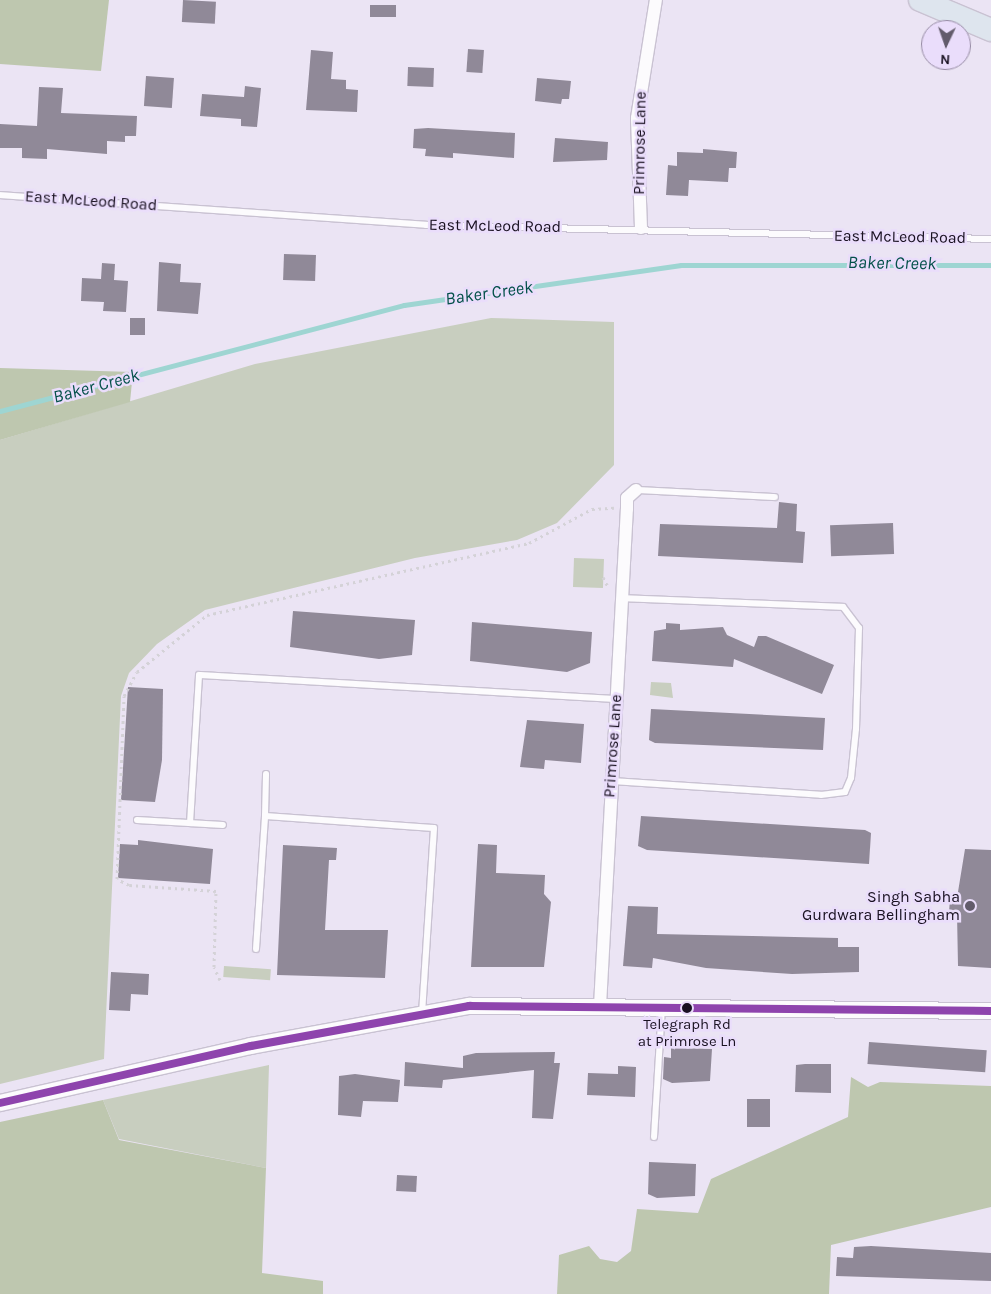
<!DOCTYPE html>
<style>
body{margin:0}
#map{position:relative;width:991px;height:1294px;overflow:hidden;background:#ebe4f4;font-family:Karla,sans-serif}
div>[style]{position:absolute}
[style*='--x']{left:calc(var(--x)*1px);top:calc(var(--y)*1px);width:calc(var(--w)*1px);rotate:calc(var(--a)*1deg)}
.green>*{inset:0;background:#c8cebf;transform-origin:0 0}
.forest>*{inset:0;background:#bec7af}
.stream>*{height:5px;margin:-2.5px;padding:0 2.5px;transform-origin:2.5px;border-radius:2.5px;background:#9ed5d2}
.building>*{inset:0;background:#908998;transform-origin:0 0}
.path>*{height:3px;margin-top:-1.5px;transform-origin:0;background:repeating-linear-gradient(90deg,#d4d2d7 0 2.5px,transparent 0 6.5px)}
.roads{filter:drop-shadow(1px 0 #c9c2d2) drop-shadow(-1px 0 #c9c2d2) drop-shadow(0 1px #c9c2d2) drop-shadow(0 -1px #c9c2d2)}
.service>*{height:6px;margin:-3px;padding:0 3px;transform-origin:3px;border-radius:3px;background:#fcfbfd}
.minor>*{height:12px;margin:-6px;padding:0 6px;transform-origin:6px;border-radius:6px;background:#fcfbfd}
.tertiary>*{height:16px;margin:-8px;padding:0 8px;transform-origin:8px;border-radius:8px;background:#fcfbfd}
.motorway>*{height:22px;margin:-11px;padding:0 11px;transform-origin:11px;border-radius:11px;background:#dee5ee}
.bus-1>*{height:8px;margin:-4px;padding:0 4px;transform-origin:4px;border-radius:4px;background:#8e44ad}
.dots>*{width:14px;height:14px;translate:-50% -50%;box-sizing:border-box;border:2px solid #eaddfb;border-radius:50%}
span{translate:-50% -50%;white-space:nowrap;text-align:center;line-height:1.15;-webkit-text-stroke:5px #eaddfb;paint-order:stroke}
.bus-label{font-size:15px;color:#191121}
.street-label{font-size:16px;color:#191121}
.poi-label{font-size:16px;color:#191121}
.right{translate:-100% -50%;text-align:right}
.water-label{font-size:18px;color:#035049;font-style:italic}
.north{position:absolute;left:921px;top:20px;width:50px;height:50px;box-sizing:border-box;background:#eaddfb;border:1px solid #968ba4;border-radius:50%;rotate:183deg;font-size:14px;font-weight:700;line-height:20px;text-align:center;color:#191121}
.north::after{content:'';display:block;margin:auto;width:18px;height:22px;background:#625b6b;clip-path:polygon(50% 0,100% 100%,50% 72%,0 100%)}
</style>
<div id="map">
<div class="green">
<i style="clip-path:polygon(491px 318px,614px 322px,614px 465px,557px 523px,517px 540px,415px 558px,205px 610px,157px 644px,129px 673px,121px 696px,104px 1059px,0 1084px,0 440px,255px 364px)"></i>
<i style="left:574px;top:558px;width:30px;height:29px;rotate:2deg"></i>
<i style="clip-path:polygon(651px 682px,671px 683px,673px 698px,650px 695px)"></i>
<i style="left:224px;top:966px;width:47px;height:11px;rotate:4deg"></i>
<i style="clip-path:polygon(269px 1065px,266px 1168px,119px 1139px,103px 1100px)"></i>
</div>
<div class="forest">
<i style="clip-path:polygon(0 0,109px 0,101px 71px,0 64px)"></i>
<i style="clip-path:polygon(0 368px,133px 372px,130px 402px,0 440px)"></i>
<i style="clip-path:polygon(851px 1077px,868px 1087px,880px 1082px,991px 1086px,991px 1207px,831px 1245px,829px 1294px,557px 1294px,559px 1255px,589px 1246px,600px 1259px,617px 1262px,631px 1251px,637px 1209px,698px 1213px,711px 1179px,848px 1117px)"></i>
<i style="clip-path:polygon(103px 1100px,119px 1140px,266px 1168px,262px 1273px,323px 1281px,323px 1294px,0 1294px,0 1122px)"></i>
</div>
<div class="stream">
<i style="--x:0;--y:411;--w:418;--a:-14.7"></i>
<i style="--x:404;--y:305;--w:280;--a:-8.2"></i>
<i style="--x:681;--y:265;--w:310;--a:0"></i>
</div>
<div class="building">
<i style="left:183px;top:0;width:33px;height:22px;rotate:3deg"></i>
<i style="left:370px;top:5px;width:26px;height:12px"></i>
<i style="left:468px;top:49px;width:16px;height:23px;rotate:4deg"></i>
<i style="clip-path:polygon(311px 50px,333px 52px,331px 79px,346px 80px,346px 89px,358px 90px,357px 112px,306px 110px)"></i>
<i style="left:408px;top:67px;width:26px;height:19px;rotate:2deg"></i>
<i style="left:146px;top:76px;width:28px;height:30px;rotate:4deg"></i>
<i style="clip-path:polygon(537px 78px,571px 81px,569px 99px,562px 99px,561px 104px,535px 101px)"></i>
<i style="clip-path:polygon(245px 86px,261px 88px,257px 127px,241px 126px,241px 119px,200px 116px,202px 94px,244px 97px)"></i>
<i style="clip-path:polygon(39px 87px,63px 88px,61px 113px,137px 116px,136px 136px,125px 136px,125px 142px,107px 141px,107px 154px,47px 149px,47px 159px,22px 158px,22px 148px,0 148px,0 124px,37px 126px)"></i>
<i style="clip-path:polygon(428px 128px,515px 133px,514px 158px,453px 153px,453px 158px,425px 156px,426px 149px,413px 148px,414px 129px)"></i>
<i style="clip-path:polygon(555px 138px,608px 142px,607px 160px,553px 162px)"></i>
<i style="clip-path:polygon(703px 149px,737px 152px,736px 168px,729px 168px,728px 182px,689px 180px,688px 196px,666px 195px,668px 165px,677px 166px,677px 152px,703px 153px)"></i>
<i style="left:284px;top:254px;width:32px;height:26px;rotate:2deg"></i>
<i style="clip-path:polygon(159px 262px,181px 264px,180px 282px,201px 283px,198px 314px,157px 311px)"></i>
<i style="clip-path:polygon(102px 263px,115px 264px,114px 280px,128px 281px,126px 312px,103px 311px,104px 302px,81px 301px,82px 278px,101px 279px)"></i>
<i style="left:130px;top:318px;width:15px;height:17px"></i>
<i style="clip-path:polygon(779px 502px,797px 504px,796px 531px,805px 532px,803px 563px,658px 556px,660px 524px,777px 528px)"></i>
<i style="left:893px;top:523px;width:31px;height:63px;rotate:88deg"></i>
<i style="clip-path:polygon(293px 611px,415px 620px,412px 655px,379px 659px,290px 647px)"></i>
<i style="clip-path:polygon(472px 622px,592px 632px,590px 663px,567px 672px,470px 661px)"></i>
<i style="clip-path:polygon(666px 623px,680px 624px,680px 630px,723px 627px,727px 635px,754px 647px,758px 636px,766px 636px,834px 665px,822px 694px,734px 659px,733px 667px,652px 661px,654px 631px,666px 629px)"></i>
<i style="clip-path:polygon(128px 687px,163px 689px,162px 760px,155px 802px,121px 800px)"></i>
<i style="clip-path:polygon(651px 709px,825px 718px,823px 750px,655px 743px,649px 740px)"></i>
<i style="clip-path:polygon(527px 720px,584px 724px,581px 763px,545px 760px,544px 769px,520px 767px)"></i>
<i style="clip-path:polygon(641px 816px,865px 830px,871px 833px,869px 864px,647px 850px,638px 846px)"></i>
<i style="clip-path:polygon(138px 840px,213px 849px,210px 884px,118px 878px,120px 844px,138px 845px)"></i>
<i style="clip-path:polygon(478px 844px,497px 845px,496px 873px,545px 875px,544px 894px,551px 902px,544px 967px,471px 967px)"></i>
<i style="clip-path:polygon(283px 845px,337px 848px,336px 860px,329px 860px,325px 930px,388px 930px,385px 978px,277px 975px)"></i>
<i style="clip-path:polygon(965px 849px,991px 850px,991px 968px,958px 966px,957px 914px,949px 913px,950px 898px,957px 898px)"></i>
<i style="clip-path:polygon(628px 906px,658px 907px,657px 934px,838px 938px,838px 947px,859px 947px,859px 972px,792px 974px,706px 968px,653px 958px,652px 968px,623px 966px)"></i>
<i style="clip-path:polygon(111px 972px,149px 974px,148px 995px,131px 994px,130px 1011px,109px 1010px)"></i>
<i style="left:869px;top:1042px;width:118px;height:22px;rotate:4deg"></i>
<i style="clip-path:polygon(671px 1048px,712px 1049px,710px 1081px,672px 1083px,663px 1079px,664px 1057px,671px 1058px)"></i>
<i style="clip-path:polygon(555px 1052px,554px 1063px,560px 1063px,553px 1119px,532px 1118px,534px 1070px,443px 1080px,442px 1088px,404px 1086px,405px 1062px,463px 1068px,463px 1056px,476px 1053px)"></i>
<i style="clip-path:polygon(805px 1064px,831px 1064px,831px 1093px,795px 1092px,796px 1065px)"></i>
<i style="clip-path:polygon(618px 1066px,636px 1067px,635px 1097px,587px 1095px,588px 1073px,618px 1074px)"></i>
<i style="clip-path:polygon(355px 1074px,400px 1080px,398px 1102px,363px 1101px,361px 1117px,338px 1115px,339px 1076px)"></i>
<i style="left:747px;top:1099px;width:23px;height:28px"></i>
<i style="clip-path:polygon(649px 1162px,696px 1164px,695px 1196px,657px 1198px,648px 1194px)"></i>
<i style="left:397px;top:1175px;width:20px;height:16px;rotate:3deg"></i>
<i style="clip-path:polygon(871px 1246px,991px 1253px,991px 1281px,836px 1276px,837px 1257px,853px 1258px,854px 1247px)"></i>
</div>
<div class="path">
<i style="--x:603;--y:577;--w:11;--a:63"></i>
<i style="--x:220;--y:980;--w:14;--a:-115"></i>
<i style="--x:214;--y:967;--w:76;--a:-88.5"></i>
<i style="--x:216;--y:891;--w:87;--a:-176.1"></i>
<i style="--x:129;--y:885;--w:13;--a:-153"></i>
<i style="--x:117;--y:879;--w:183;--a:-87.8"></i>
<i style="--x:124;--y:696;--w:27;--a:-62"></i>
<i style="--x:137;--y:672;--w:90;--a:-39.2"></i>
<i style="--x:207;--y:615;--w:330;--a:-12.6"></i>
<i style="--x:529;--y:543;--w:72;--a:-28.4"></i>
<i style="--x:592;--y:509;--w:22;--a:-3"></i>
</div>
<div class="roads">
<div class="service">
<i style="--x:0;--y:195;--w:427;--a:4"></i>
<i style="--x:426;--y:225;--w:565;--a:1.42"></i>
<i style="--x:636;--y:490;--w:139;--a:2.9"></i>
<i style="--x:612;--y:781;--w:209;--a:3.8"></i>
<i style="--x:821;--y:795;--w:24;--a:-7"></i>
<i style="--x:845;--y:792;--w:15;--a:-67"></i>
<i style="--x:851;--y:778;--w:49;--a:-84.2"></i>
<i style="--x:856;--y:729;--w:101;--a:-88.3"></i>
<i style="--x:859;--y:628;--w:26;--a:-127"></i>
<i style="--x:843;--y:607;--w:221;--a:-177.7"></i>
<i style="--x:265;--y:816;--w:42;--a:-88.6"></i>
<i style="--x:137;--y:820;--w:86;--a:3.3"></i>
<i style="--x:190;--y:823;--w:148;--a:-86.5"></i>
<i style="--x:199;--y:675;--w:418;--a:3.3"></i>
<i style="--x:256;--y:949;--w:133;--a:-86.1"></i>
<i style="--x:265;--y:816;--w:169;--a:4.1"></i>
<i style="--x:434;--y:828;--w:184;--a:93.7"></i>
<i style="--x:654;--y:1137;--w:129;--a:-86.5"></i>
</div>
<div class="minor">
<i style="--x:641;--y:228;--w:110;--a:-92.1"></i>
<i style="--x:637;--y:118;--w:120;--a:-80.9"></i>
<i style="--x:600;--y:1006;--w:498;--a:-86.9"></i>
<i style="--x:627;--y:509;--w:11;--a:-90"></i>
<i style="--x:627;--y:498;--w:12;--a:-42"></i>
</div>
<div class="tertiary">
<i style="--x:0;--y:1103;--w:257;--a:-12.8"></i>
<i style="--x:251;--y:1046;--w:222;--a:-10.4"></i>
<i style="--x:469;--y:1006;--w:522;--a:0.55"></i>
</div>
<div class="motorway">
<i style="--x:920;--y:0;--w:77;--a:22.9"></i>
</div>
</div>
<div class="bus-1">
<i style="--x:0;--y:1103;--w:257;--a:-12.8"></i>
<i style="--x:251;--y:1046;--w:222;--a:-10.4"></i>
<i style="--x:469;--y:1006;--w:522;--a:0.55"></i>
</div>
<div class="dots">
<i style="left:970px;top:906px;background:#625b6b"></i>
<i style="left:687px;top:1008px;background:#191121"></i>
</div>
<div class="bus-label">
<span style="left:687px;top:1033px">Telegraph Rd<br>at Primrose Ln</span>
</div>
<div class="street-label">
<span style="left:640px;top:143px;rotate:-89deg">Primrose Lane</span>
<span style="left:91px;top:201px;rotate:4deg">East McLeod Road</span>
<span style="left:495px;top:226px;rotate:1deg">East McLeod Road</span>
<span style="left:900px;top:237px;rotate:1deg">East McLeod Road</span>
<span style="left:613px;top:746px;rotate:-86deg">Primrose Lane</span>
</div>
<div class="poi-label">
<span class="right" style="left:960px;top:906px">Singh Sabha<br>Gurdwara Bellingham</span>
</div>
<div class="water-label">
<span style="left:892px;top:263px;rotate:1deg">Baker Creek</span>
<span style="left:489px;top:293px;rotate:-8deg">Baker Creek</span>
<span style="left:96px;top:386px;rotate:-15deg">Baker Creek</span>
</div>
<div class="north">N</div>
</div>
